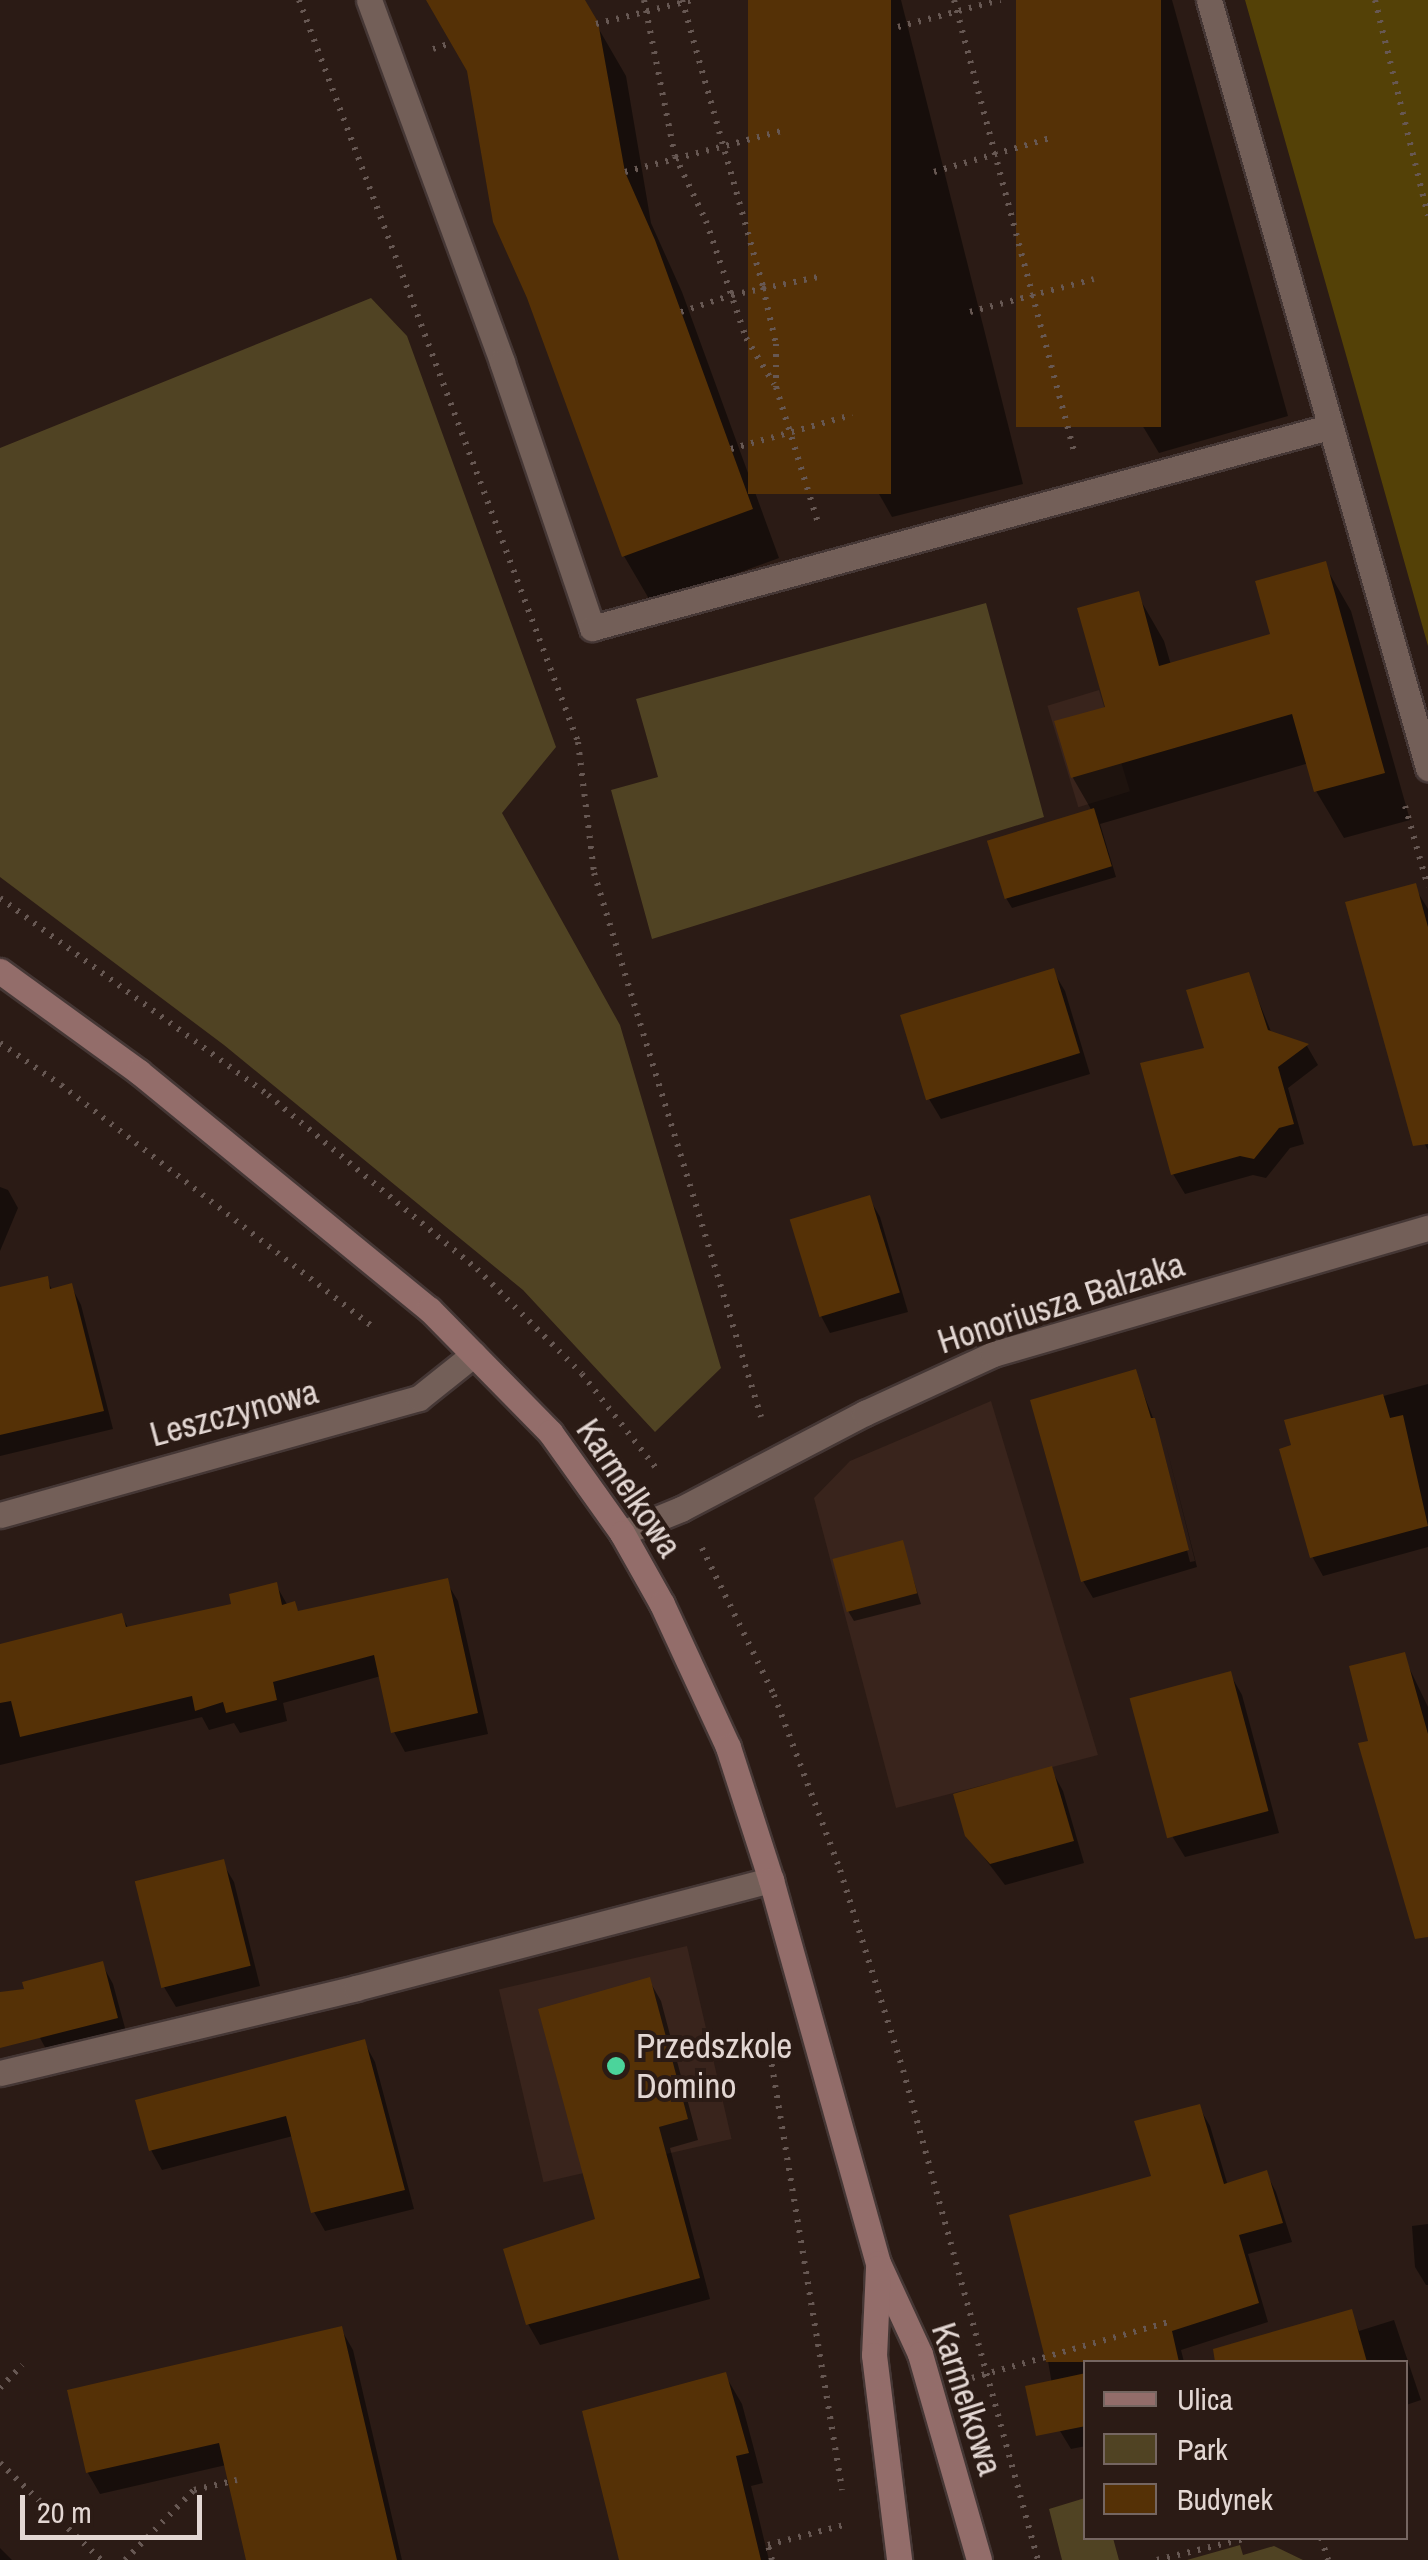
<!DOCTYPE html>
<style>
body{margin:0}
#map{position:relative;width:1428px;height:2560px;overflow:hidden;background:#2b1b15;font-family:"Archivo Narrow",sans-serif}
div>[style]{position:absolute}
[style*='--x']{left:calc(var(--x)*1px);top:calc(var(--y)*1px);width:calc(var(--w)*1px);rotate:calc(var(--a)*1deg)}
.built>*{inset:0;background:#39241c;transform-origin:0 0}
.green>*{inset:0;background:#504323}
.forest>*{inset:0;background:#544107}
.shadow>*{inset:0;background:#0007}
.building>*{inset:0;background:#553106;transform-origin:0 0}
.path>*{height:6px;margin-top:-3px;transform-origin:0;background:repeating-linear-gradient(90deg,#675853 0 2.5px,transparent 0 10.5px)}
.roads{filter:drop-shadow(2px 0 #453735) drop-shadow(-2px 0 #453735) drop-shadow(0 2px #453735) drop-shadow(0 -2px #453735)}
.lane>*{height:25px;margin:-12.5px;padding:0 12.5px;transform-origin:12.5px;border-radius:12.5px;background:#735f58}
.street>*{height:25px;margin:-12.5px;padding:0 12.5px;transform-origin:12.5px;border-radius:12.5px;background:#735f58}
.secondary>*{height:25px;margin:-12.5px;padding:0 12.5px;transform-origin:12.5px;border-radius:12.5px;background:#936d6a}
.dots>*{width:28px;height:28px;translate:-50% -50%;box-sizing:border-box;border:5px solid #2b1b15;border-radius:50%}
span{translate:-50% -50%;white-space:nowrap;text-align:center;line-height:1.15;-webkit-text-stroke:8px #2b1b15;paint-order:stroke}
.street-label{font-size:35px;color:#e3d7d3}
.poi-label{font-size:35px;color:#e3d7d3}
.left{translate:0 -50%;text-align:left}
.legend{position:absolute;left:1083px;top:2360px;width:325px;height:180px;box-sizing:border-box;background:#2b1b15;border:2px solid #756661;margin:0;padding:12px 18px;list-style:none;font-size:30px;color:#e3d7d3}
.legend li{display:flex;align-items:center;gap:20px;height:50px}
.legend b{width:50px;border:2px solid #756661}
.scale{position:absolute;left:20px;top:2495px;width:182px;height:45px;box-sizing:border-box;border:5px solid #e3d7d3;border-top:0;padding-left:12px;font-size:30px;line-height:35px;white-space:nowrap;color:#e3d7d3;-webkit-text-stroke:8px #2b1b15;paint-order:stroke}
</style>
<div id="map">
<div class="built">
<i style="left:1099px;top:690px;width:106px;height:54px;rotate:73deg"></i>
<i style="clip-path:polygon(991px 1401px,1098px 1755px,896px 1808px,814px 1498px,850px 1461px)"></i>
<i style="left:687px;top:1946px;width:198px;height:193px;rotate:77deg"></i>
</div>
<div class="green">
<i style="clip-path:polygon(371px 298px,407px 336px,556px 747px,502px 813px,620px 1025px,721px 1368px,655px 1432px,523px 1290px,224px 1045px,0 877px,0 448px)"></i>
<i style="clip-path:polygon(986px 603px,1044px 817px,652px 939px,611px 790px,658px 777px,636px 699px)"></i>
<i style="clip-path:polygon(1085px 2498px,1086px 2538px,1113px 2538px,1119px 2560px,1062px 2560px,1049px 2509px)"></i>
<i style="clip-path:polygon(1240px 2545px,1243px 2555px,1274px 2546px,1303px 2560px,1187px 2560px)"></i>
</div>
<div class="forest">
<i style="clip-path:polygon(1245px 0,1428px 0,1428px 646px,1354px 383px)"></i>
</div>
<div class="shadow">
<i style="clip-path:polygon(429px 0,582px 0,626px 76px,651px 223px,682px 292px,779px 558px,652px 604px,624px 556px,470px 71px)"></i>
<i style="clip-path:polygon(750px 0,901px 0,1023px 484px,892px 517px,870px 478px)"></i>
<i style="clip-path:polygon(1019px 0,1172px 0,1288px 416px,1159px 453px,1133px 410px)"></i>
<i style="clip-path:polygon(1324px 564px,1351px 611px,1410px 820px,1344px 838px,1316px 791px,1309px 763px,1100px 824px,1116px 877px,1012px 908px,1006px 898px,1092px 811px,1073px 778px,1057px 723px,1108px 709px,1137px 594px,1164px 641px,1171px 665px,1273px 636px)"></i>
<i style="clip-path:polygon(1414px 886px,1428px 909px,1428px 1150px,1407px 1113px)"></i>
<i style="clip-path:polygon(1053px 971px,1065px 991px,1090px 1074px,941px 1119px,929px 1099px)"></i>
<i style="clip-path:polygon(1248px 975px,1272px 1034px,1307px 1046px,1318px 1065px,1288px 1088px,1304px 1144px,1290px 1148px,1266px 1178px,1253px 1175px,1185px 1194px,1173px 1174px,1207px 1049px)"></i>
<i style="clip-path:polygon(0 1187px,8px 1190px,18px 1208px,0 1251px)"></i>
<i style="clip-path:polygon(869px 1198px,880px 1217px,908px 1312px,830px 1333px,820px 1314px)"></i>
<i style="clip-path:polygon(46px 1279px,53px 1291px,71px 1286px,81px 1305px,113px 1429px,0 1456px,0 1290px)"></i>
<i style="clip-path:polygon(1135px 1372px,1155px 1423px,1190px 1562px,1195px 1561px,1164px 1437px,1197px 1567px,1093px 1598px,1083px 1581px)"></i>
<i style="clip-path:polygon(1428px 1384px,1428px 1547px,1323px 1576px,1313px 1558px,1282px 1450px,1295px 1447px,1287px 1422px)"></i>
<i style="clip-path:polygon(902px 1543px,921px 1604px,854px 1621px,848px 1611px)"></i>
<i style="clip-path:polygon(446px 1581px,458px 1601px,488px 1734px,405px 1752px,394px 1732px,381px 1676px,283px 1703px,287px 1721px,240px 1733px,234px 1723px,209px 1730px,202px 1717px,0 1765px,0 1656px,121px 1616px,129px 1629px,234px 1606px,276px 1585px,288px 1606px,294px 1604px,299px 1613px)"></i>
<i style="clip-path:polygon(1403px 1655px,1428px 1707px,1428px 1892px,1371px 1743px)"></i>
<i style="clip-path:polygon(1230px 1674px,1242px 1695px,1279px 1833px,1185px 1857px,1172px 1836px)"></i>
<i style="clip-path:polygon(1051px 1769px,1063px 1791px,1084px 1863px,1005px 1885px,967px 1835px)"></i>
<i style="clip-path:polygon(222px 1862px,234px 1882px,260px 1986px,176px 2007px,164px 1987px)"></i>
<i style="clip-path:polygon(102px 1964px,113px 1984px,128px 2039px,51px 2058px,40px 2038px)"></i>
<i style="clip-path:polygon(649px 1980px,661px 2001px,698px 2140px,670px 2148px,710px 2299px,540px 2345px,528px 2324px,598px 2221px)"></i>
<i style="clip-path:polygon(364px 2042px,375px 2062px,414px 2209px,325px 2231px,314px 2212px,293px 2136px,162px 2170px,151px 2150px)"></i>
<i style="clip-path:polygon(1199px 2107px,1210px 2126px,1228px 2186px,1266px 2173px,1276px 2192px,1292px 2242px,1248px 2254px,1268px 2322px,1181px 2350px,1184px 2362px,1086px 2362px,1086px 2446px,1071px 2449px,1060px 2431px,1042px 2326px,1154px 2178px)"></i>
<i style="clip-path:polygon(1428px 2224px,1428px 2285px,1426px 2285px,1415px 2267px,1412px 2226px)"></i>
<i style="clip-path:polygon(1351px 2312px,1359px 2331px,1394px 2320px,1421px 2400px,1406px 2405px,1406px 2362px,1286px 2362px,1277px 2333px)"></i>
<i style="clip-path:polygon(341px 2329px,353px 2350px,402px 2560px,248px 2560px,226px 2465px,100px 2494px,88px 2473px,70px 2392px)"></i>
<i style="clip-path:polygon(725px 2375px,742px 2404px,763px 2483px,751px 2486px,769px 2560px,621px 2560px)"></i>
<i style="clip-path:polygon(0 2548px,12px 2560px,0 2560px)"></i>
</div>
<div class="building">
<i style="clip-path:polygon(426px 0,585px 0,598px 22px,625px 172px,655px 240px,753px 509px,622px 557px,527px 298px,493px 222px,467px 71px)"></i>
<i style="left:748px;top:0;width:143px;height:494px"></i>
<i style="left:1016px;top:0;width:145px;height:427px"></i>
<i style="clip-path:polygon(1326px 561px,1385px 773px,1314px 792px,1292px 714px,1071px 778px,1054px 721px,1105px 707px,1077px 608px,1139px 591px,1159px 666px,1270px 634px,1255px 581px)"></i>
<i style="left:1094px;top:808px;width:61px;height:112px;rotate:73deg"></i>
<i style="clip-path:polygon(1416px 883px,1428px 927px,1428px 1144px,1413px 1146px,1345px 902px)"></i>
<i style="left:1054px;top:968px;width:89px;height:161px;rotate:73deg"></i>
<i style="clip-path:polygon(1249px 972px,1268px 1030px,1309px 1044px,1278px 1067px,1294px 1124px,1279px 1128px,1254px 1159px,1240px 1156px,1171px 1175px,1140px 1063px,1204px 1048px,1186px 990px)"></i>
<i style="left:870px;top:1195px;width:102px;height:84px;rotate:73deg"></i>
<i style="clip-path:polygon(48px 1276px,50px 1289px,72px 1283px,104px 1411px,0 1435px,0 1287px)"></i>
<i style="clip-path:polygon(1136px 1369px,1151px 1418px,1155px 1418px,1189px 1550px,1081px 1582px,1030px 1400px)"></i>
<i style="clip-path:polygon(1383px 1394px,1390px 1418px,1403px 1415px,1428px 1526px,1310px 1558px,1279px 1449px,1291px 1445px,1284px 1420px)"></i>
<i style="left:903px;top:1540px;width:55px;height:73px;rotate:75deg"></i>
<i style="clip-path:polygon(448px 1578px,478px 1713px,391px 1733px,374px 1655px,273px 1682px,277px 1700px,226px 1713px,223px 1702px,195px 1711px,192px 1696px,20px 1737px,11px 1701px,0 1703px,0 1644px,122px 1613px,126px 1627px,231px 1604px,229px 1594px,277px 1582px,282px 1605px,295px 1601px,298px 1611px)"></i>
<i style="clip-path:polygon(1405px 1652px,1428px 1734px,1428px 1937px,1415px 1939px,1358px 1743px,1368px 1741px,1349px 1666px)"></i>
<i style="left:1231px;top:1671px;width:145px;height:105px;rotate:75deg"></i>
<i style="clip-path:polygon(1052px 1766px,1074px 1841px,990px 1864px,965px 1836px,953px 1794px)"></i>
<i style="left:224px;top:1859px;width:110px;height:92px;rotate:76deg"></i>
<i style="clip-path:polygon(103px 1961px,118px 2018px,0 2048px,0 1992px,24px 1989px,22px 1982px)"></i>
<i style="clip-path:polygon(650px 1977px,688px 2119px,659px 2127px,700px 2278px,526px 2325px,503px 2249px,595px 2219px,538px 2009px)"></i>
<i style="clip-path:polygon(365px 2039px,405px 2190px,311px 2213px,286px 2116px,149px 2151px,135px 2100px)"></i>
<i style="clip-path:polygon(1200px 2104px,1224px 2184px,1267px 2170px,1283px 2223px,1239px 2235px,1259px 2303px,1172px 2331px,1179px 2362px,1046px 2362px,1009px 2215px,1151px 2176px,1134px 2121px)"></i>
<i style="clip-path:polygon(1352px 2309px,1367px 2362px,1215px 2362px,1213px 2349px)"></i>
<i style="clip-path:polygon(342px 2326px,397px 2560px,246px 2560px,219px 2443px,86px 2473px,67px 2390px)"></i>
<i style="clip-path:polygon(726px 2372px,749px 2453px,736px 2456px,761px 2560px,619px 2560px,582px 2411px)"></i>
<i style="clip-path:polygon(1086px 2373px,1086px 2426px,1036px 2436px,1025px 2386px)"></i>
</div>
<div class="path">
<i style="--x:299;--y:0;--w:793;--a:69.39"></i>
<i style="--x:578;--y:742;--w:132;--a:83"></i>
<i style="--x:594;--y:873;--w:569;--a:72.93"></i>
<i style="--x:644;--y:0;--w:159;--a:78.8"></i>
<i style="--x:675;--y:156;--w:72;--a:64.5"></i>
<i style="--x:706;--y:221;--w:124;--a:71.1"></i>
<i style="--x:746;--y:338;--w:54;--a:58.7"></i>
<i style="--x:682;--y:0;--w:298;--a:74.2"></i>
<i style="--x:763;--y:287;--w:58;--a:77.2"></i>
<i style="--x:776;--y:344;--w:43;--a:90"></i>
<i style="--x:776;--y:387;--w:142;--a:72.8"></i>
<i style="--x:954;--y:0;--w:468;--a:75.1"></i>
<i style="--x:1375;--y:0;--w:222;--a:76.2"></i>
<i style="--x:596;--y:24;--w:99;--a:-14"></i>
<i style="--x:898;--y:27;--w:106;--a:-14.8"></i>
<i style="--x:433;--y:49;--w:19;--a:-18"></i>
<i style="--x:625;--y:172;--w:161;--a:-14.7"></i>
<i style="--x:934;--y:172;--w:125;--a:-16.3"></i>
<i style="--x:681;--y:312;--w:54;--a:-18.4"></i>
<i style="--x:732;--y:295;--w:88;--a:-11.8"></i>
<i style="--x:970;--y:312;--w:128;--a:-14.9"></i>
<i style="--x:731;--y:449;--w:126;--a:-15.7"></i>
<i style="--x:1405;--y:806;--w:84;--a:74.1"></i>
<i style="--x:0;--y:898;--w:333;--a:36.3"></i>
<i style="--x:268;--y:1095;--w:272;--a:39.8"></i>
<i style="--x:477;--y:1269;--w:148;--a:45"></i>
<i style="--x:582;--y:1374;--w:125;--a:51.8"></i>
<i style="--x:0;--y:1043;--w:74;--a:34.5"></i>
<i style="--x:61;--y:1085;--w:395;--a:37.8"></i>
<i style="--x:702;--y:1548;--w:164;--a:63.9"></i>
<i style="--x:774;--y:1695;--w:187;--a:69.3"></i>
<i style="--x:840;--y:1870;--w:210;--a:72.5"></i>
<i style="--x:903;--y:2070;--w:508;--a:74.6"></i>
<i style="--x:770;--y:2054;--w:442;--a:80.6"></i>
<i style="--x:972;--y:2378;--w:204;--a:-15.9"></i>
<i style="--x:0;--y:2388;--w:32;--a:-46"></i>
<i style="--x:0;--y:2463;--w:140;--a:43.8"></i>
<i style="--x:1321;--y:2538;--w:23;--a:72"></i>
<i style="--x:125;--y:2560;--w:98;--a:-45.4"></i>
<i style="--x:194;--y:2490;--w:44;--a:-13.1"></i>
<i style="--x:772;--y:2560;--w:16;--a:-105"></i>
<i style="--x:768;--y:2545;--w:83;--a:-14.7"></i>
<i style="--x:1157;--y:2560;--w:93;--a:-13.7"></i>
</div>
<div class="roads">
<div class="lane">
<i style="--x:369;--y:0;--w:386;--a:69.8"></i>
<i style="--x:502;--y:362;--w:281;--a:71.3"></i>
<i style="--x:592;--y:628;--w:764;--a:-15.26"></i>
<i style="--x:1209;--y:0;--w:799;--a:74.08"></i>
</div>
<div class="street">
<i style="--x:0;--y:1515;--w:435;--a:-15.6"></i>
<i style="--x:419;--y:1398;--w:70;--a:-38.7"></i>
<i style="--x:622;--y:1533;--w:64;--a:-22.1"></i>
<i style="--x:681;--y:1509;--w:208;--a:-27.6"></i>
<i style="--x:865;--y:1413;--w:141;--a:-24.7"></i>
<i style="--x:993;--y:1354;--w:453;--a:-16.2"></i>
<i style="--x:0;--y:2073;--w:366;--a:-13.4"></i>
<i style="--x:356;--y:1988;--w:429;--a:-14.6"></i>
</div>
<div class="secondary">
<i style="--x:0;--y:971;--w:172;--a:36"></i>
<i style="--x:139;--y:1072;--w:375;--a:39.3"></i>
<i style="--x:429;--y:1309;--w:173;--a:45.5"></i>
<i style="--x:550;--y:1432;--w:124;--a:54.5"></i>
<i style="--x:622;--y:1533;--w:81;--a:60.6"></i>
<i style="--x:662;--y:1604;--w:157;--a:65.2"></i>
<i style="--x:728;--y:1747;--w:140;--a:72.1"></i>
<i style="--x:771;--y:1880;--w:398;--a:74.4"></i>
<i style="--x:878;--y:2263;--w:100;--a:65.2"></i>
<i style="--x:920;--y:2354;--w:214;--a:74"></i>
<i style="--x:878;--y:2268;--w:87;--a:92.6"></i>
<i style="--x:874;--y:2355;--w:207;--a:83"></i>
</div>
</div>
<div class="dots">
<i style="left:616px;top:2066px;background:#4bd49b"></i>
</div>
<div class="street-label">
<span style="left:1061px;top:1303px;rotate:-18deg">Honoriusza Balzaka</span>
<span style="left:234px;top:1413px;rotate:-15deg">Leszczynowa</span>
<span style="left:629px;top:1488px;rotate:56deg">Karmelkowa</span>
<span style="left:967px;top:2399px;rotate:72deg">Karmelkowa</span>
</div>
<div class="poi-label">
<span class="left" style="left:636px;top:2066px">Przedszkole<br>Domino</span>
</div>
<ul class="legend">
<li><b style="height:12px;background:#936d6a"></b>Ulica</li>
<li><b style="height:28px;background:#504323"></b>Park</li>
<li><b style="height:28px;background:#553106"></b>Budynek</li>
</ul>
<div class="scale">20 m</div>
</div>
